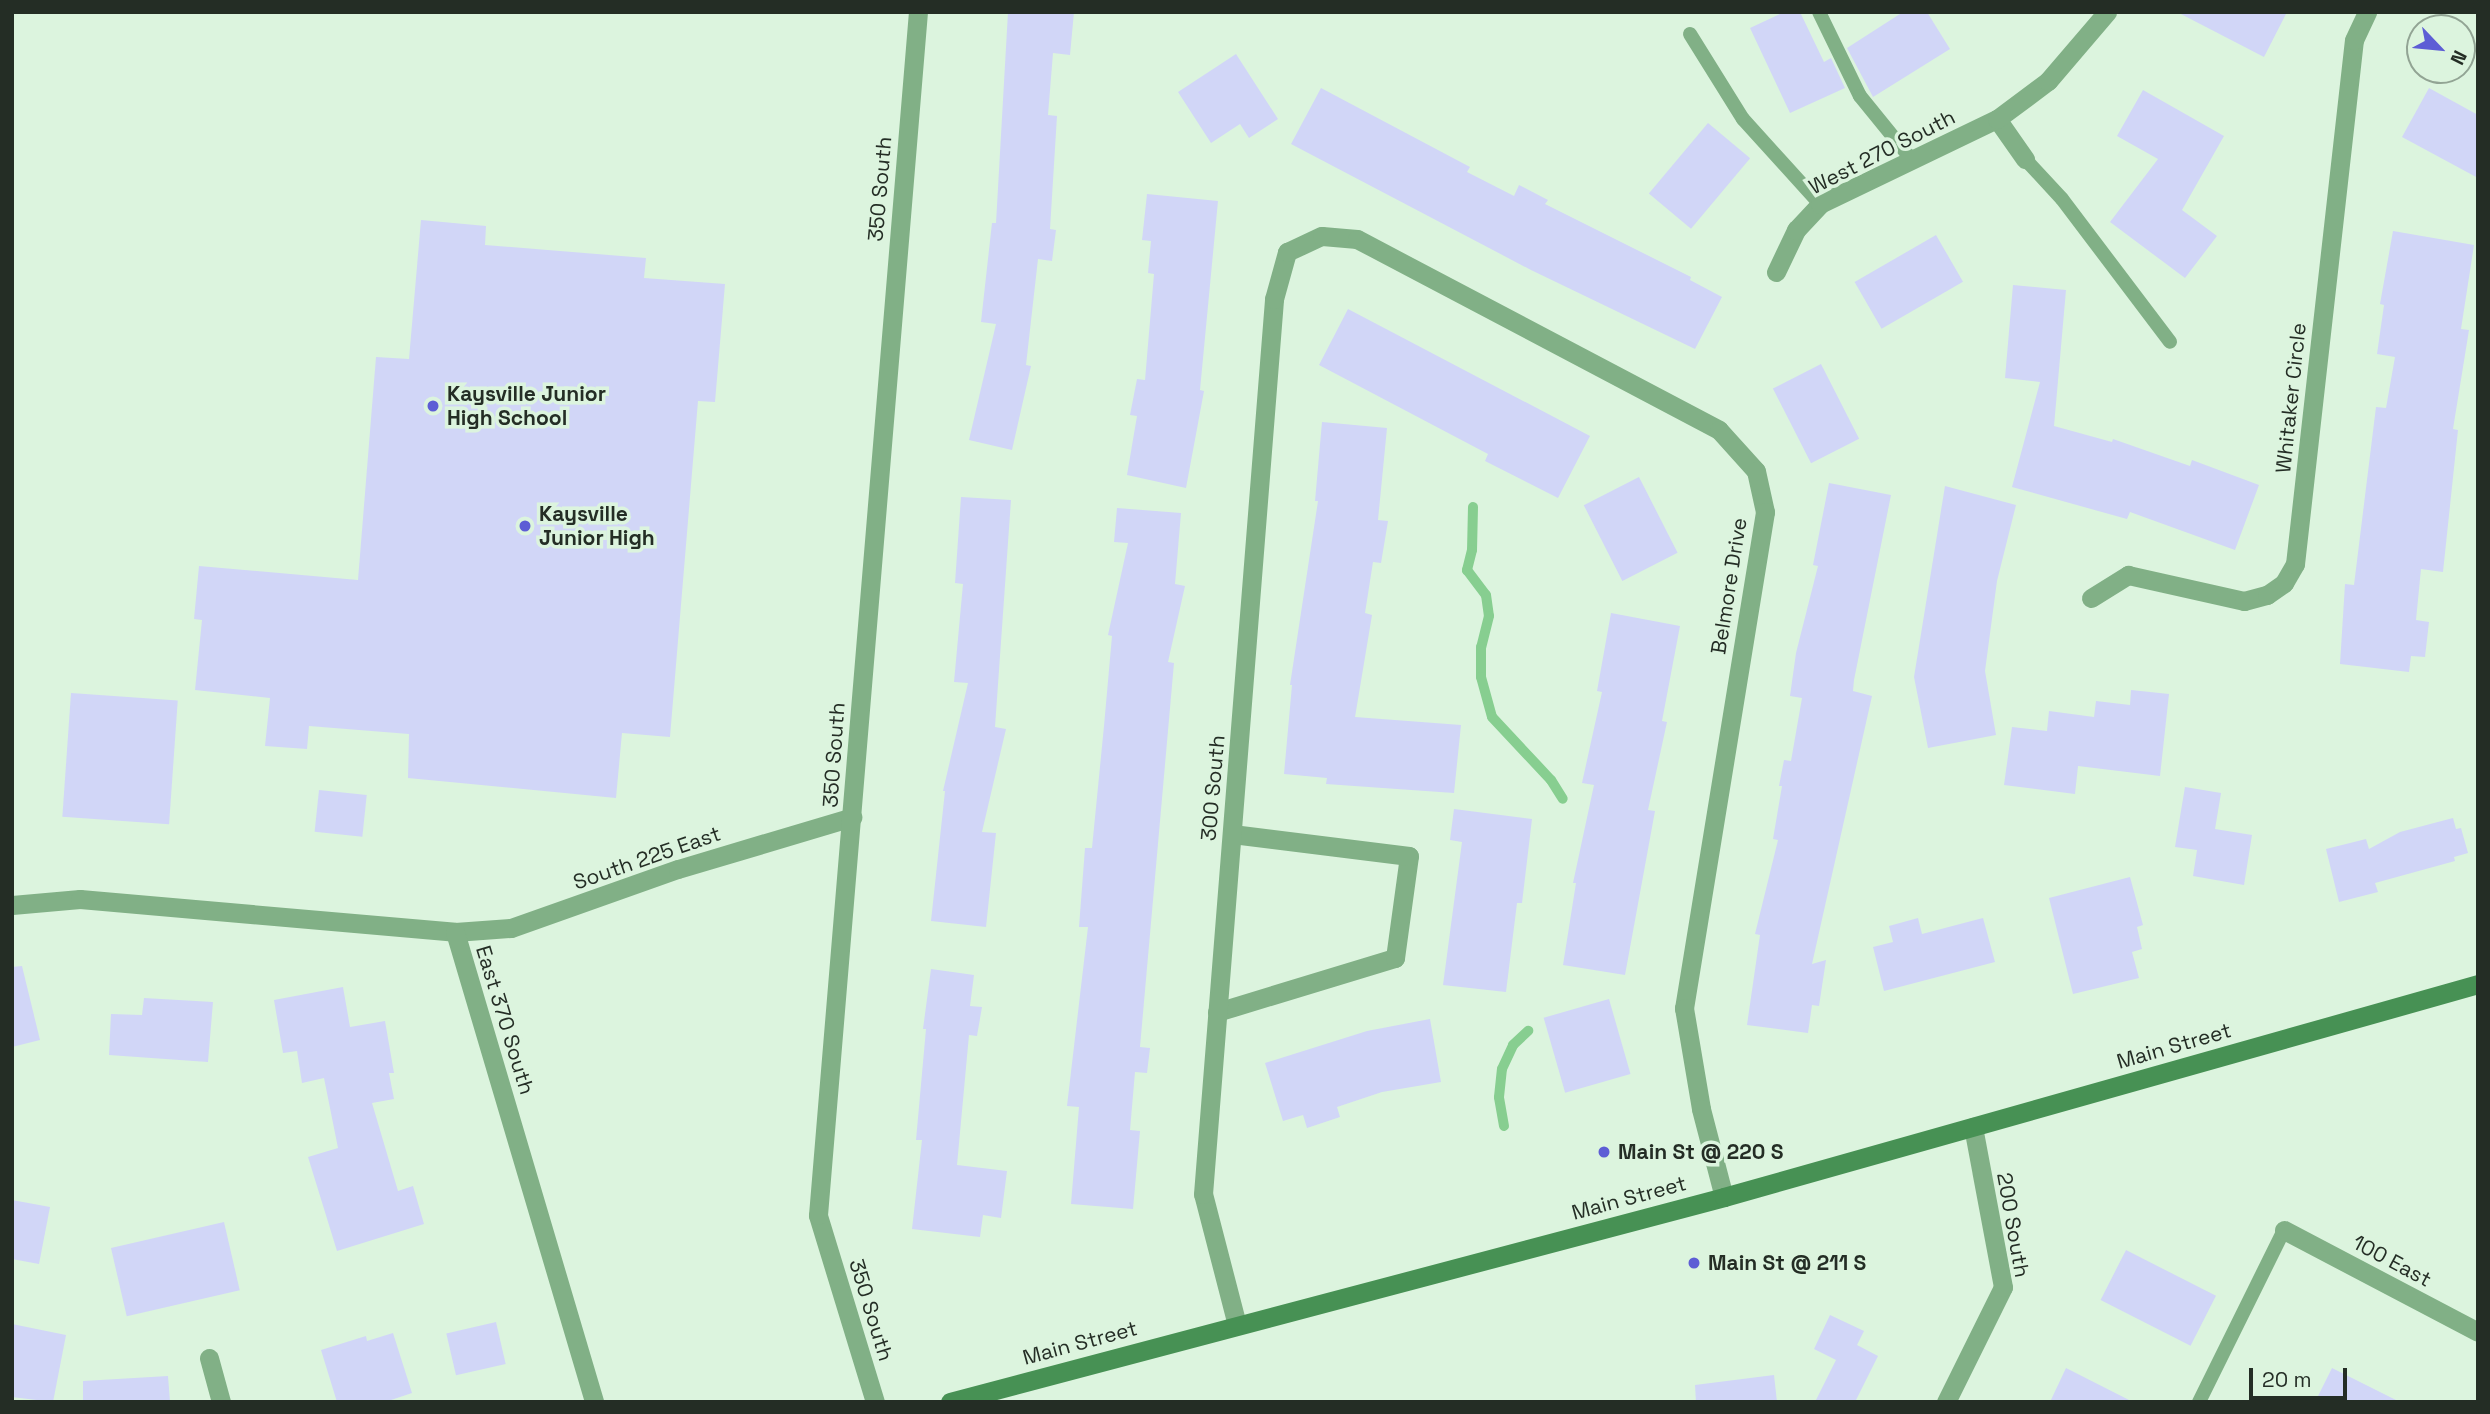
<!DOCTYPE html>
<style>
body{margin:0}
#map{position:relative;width:2490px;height:1414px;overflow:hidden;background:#dcf4de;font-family:"Space Grotesk",sans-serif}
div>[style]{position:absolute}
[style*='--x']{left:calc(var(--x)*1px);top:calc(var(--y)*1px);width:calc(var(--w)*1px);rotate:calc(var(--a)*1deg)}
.stream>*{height:10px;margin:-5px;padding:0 5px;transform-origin:5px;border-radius:5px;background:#87ce90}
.building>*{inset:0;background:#d1d6f7;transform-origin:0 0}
.service>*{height:14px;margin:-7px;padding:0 7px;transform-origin:7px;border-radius:7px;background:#81b086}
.minor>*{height:19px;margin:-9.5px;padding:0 9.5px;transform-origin:9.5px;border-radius:9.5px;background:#81b086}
.secondary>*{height:19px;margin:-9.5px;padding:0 9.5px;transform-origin:9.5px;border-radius:9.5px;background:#479154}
.dots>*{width:19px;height:19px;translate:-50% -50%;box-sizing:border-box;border:4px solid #dcf4de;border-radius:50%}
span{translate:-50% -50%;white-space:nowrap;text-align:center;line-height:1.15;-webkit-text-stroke:7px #dcf4de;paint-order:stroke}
.street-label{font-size:21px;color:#242d25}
.poi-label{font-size:21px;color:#242d25;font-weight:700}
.left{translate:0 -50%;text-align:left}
.frame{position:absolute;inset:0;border:14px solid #242d25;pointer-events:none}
.north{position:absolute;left:2406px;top:14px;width:70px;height:70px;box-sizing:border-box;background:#dcf4de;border:2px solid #92a494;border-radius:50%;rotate:116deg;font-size:19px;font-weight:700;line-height:28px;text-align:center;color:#242d25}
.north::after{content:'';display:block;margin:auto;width:24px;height:32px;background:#5d5dd5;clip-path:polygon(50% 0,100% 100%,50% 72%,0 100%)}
.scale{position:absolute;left:2249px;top:1368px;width:98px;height:32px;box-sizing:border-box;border:4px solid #242d25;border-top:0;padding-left:9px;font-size:21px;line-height:24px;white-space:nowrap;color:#242d25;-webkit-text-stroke:5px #dcf4de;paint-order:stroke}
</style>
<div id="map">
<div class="stream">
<i style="--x:1473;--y:507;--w:43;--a:91.3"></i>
<i style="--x:1472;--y:550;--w:21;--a:104"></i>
<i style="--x:1467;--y:570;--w:31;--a:53"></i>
<i style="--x:1486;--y:595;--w:21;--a:82"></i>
<i style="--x:1489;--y:616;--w:32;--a:104"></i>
<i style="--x:1481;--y:647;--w:30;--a:90"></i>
<i style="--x:1481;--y:677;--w:41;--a:74.6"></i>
<i style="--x:1492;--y:717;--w:86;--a:46.9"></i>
<i style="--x:1551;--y:780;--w:22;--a:58"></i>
<i style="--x:1504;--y:1126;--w:29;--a:-100"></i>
<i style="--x:1499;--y:1097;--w:28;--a:-84"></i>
<i style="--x:1502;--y:1069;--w:26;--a:-65"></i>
<i style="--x:1513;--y:1045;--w:21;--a:-43"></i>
</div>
<div class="building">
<i style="clip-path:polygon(1008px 12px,1074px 12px,1070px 55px,1053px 53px,1048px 115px,1057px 116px,1050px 229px,1056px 230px,1052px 261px,1038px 259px,1026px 365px,1031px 366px,1012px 450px,969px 440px,996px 324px,981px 322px,992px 223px,996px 223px)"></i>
<i style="clip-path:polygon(1784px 12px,1800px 12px,1824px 62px,1831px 58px,1845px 88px,1790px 113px,1750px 28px)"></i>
<i style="clip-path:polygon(1903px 12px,1927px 12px,1950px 49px,1873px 97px,1847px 48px)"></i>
<i style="clip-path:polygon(2177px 12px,2287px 12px,2264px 57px)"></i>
<i style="clip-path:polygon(1236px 54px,1278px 119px,1249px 138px,1240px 124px,1211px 143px,1178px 92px)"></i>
<i style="clip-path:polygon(1321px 88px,1470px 167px,1467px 172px,1514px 196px,1519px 185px,1548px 200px,1545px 204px,1691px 277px,1690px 280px,1722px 297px,1695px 349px,1531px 270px,1291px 144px)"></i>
<i style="clip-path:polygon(2429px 88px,2478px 115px,2478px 178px,2402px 137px)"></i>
<i style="clip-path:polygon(2143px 90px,2224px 136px,2182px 210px,2217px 236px,2185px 278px,2110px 222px,2158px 159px,2117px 136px)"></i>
<i style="left:1708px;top:123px;width:55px;height:92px;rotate:40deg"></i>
<i style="clip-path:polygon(1147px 194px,1218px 201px,1200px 390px,1204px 391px,1186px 488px,1127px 475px,1137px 416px,1130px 415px,1137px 379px,1145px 380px,1154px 274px,1148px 273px,1151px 241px,1142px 240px)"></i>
<i style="clip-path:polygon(421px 220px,486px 226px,485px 245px,646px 258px,644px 278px,725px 284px,715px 402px,698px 401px,670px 737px,622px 733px,616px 798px,408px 778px,409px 734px,309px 726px,307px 749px,265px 746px,270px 698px,195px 690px,202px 620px,194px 619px,199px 566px,358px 580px,376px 357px,409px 359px)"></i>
<i style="clip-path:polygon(2393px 231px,2474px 245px,2461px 329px,2469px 330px,2453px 429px,2458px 430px,2443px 572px,2421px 569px,2416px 620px,2429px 622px,2425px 657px,2411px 656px,2409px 672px,2340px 664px,2345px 584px,2354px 585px,2376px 407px,2386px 408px,2395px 357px,2377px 354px,2384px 305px,2380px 304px)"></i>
<i style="left:1936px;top:235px;width:54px;height:94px;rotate:60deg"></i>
<i style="clip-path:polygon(2013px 285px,2066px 290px,2054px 426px,2112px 442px,2113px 439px,2190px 466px,2192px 460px,2259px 485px,2235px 550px,2130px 512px,2127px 519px,2012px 487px,2040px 382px,2005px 378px)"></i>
<i style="clip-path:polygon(1348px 309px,1590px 436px,1558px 498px,1485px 461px,1488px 454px,1319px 365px)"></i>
<i style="left:1821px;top:364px;width:84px;height:54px;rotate:63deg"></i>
<i style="clip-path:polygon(1322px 422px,1387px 428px,1378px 520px,1388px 521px,1381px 563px,1373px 562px,1365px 613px,1372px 615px,1355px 717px,1461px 725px,1454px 793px,1326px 784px,1327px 778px,1284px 774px,1292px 685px,1290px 685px,1318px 501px,1315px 501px)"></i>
<i style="left:1639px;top:477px;width:85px;height:62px;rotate:63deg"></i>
<i style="clip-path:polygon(1829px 483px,1891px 495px,1854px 680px,1853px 691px,1872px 696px,1812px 964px,1826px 960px,1819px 1006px,1812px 1005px,1808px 1033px,1747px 1025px,1760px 935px,1755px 934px,1778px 840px,1773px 839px,1782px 786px,1779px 786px,1784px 760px,1791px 761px,1802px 698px,1790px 696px,1796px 653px,1818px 566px,1813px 565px)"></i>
<i style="clip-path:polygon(1945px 486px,2016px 505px,1997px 581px,1985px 671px,1996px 735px,1928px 748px,1914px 677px)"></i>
<i style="clip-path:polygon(961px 497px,1011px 500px,995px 727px,1006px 729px,982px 832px,996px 833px,986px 927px,931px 921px,945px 791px,943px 791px,968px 683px,954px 682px,963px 584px,955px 583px)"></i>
<i style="clip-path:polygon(1117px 508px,1181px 513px,1175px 584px,1185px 586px,1168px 662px,1174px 663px,1140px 1047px,1150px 1048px,1147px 1073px,1135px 1072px,1130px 1130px,1140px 1131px,1133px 1209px,1071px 1204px,1079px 1107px,1067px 1106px,1088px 927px,1079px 927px,1085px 848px,1092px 848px,1104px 726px,1112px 636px,1108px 635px,1128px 543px,1114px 542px)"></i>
<i style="clip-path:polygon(1611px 613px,1680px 626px,1662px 721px,1667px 722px,1648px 810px,1655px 811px,1625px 975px,1563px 965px,1576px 883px,1573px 883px,1594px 785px,1582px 783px,1602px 692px,1597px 691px)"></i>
<i style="clip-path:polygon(2131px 690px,2169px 694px,2160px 776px,2078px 766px,2075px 794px,2004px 785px,2012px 727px,2047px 731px,2049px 711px,2094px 717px,2096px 701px,2130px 705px)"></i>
<i style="left:71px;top:693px;width:107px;height:124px;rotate:4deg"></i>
<i style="clip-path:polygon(2185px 787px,2221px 793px,2215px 829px,2252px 835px,2244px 885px,2193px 876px,2197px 850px,2175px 847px)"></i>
<i style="left:319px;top:790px;width:48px;height:42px;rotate:6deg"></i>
<i style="clip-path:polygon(1454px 809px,1532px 819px,1522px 903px,1517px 903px,1506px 992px,1443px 985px,1462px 842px,1450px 840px)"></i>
<i style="clip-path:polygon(2453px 818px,2456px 829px,2461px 828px,2468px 853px,2454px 857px,2455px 861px,2375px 883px,2378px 892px,2339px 902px,2326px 849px,2366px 839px,2369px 849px,2400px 832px)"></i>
<i style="clip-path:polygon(2130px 877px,2143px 925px,2137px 927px,2142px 949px,2132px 952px,2139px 978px,2073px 994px,2049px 898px)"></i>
<i style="clip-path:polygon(1918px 918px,1922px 934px,1983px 918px,1995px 962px,1884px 991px,1873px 947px,1893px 942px,1889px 926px)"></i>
<i style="clip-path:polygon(22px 966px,40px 1040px,12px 1047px,12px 967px)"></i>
<i style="clip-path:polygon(931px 969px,974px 975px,970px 1006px,982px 1007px,977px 1036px,969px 1035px,957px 1165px,1007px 1171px,1001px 1218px,983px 1215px,980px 1237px,912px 1229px,922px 1140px,916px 1140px,926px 1029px,923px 1029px)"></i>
<i style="clip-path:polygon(343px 987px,350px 1027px,385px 1021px,394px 1073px,389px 1073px,394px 1099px,372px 1103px,398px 1191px,413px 1186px,424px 1224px,337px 1251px,308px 1157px,338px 1148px,324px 1078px,302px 1083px,297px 1051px,283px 1053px,274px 1000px)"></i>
<i style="clip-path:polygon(144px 998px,213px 1002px,208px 1062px,109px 1055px,111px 1014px,142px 1015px)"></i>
<i style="left:1609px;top:999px;width:78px;height:68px;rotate:74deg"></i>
<i style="clip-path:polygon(1430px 1019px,1441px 1082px,1382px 1092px,1337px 1107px,1340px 1117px,1307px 1128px,1303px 1115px,1283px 1121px,1265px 1063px,1367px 1031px)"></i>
<i style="clip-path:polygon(12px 1200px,50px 1207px,39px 1264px,12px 1259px)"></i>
<i style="left:224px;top:1222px;width:70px;height:116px;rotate:77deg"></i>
<i style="left:2126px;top:1250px;width:101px;height:56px;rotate:27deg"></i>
<i style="clip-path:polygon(1830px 1315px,1864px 1331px,1857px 1345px,1878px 1356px,1855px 1402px,1815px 1402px,1836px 1360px,1814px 1349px)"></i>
<i style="left:496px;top:1322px;width:43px;height:51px;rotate:77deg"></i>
<i style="clip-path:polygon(12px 1324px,66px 1335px,53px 1402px,12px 1397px)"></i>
<i style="clip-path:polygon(393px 1333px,412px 1393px,385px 1402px,337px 1402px,321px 1350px,366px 1336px,367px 1341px)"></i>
<i style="clip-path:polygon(2066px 1368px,2133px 1402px,2050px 1402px)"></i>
<i style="clip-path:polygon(2332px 1368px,2400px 1402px,2315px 1402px)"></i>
<i style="clip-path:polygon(1774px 1375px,1777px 1402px,1696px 1402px,1695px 1385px)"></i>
<i style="clip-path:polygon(168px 1376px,170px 1402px,83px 1402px,83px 1381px)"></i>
</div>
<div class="service">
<i style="--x:1819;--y:12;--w:93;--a:64"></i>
<i style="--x:1860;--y:96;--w:82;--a:50.9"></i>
<i style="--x:1690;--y:34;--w:100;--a:58.1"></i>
<i style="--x:1743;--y:119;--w:115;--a:47.8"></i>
<i style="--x:2025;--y:159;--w:54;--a:47.2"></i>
<i style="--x:2062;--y:199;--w:179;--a:52.9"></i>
<i style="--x:2199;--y:1402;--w:192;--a:-63.7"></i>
</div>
<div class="minor">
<i style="--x:1997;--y:119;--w:49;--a:55"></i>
<i style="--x:1776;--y:272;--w:47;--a:-64.5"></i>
<i style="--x:1796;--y:230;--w:35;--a:-47"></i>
<i style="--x:1820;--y:204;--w:196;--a:-25.7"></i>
<i style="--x:1997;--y:119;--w:64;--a:-36.7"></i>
<i style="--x:2048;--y:81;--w:91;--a:-49.5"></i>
<i style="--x:2091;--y:598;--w:44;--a:-31.9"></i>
<i style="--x:2128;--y:575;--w:119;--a:12.6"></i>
<i style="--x:2244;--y:601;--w:24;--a:-15"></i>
<i style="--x:2267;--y:595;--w:21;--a:-35"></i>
<i style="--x:2284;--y:583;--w:22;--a:-60"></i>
<i style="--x:2295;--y:564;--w:527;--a:-83.58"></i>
<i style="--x:2354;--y:40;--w:31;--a:-65"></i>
<i style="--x:12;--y:905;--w:68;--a:-5"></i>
<i style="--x:80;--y:899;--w:376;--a:5"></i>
<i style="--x:455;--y:932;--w:56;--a:-4.1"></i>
<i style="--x:511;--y:928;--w:177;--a:-19.5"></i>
<i style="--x:678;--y:869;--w:182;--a:-16.6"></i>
<i style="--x:455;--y:932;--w:490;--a:73.5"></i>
<i style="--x:1217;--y:1012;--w:186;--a:-16.9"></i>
<i style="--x:1395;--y:958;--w:103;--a:-82.2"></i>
<i style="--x:1409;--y:856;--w:178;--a:-172.9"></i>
<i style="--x:2284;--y:1230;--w:219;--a:27.7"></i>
<i style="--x:1237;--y:1325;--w:135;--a:-104.5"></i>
<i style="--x:1203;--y:1194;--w:898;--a:-85.46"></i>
<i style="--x:1274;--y:299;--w:49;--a:-74.5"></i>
<i style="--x:1287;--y:252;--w:38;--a:-25"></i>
<i style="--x:1322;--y:236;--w:35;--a:5"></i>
<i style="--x:1357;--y:239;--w:409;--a:27.8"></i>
<i style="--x:1719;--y:430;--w:55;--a:47.9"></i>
<i style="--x:1756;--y:471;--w:42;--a:77.6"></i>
<i style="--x:1765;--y:512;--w:503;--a:99.27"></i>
<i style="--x:1684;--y:1008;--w:102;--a:80.4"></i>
<i style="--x:1701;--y:1109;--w:91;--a:75.4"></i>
<i style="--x:209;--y:1358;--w:46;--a:74.7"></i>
<i style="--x:875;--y:1402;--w:195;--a:-107"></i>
<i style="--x:818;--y:1215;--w:1207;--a:-85.25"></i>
<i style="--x:1946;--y:1402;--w:128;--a:-63.6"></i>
<i style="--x:2003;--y:1287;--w:163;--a:-100.6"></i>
</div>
<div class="secondary">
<i style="--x:950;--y:1402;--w:801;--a:-14.83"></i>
<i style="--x:1724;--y:1197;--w:784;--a:-15.77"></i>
</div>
<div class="dots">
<i style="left:433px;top:406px;background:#5d5dd5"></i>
<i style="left:525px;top:526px;background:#5d5dd5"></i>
<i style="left:1604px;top:1152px;background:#5d5dd5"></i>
<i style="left:1694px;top:1263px;background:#5d5dd5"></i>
</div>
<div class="street-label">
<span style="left:1882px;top:152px;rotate:-27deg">West 270 South</span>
<span style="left:880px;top:189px;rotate:-85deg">350 South</span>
<span style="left:2291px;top:398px;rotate:-84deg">Whitaker Circle</span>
<span style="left:1729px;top:586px;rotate:-81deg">Belmore Drive</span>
<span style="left:834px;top:755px;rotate:-86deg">350 South</span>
<span style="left:1213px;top:788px;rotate:-85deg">300 South</span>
<span style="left:647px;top:858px;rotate:-19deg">South 225 East</span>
<span style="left:505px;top:1020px;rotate:73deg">East 370 South</span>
<span style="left:2174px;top:1046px;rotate:-16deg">Main Street</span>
<span style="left:1629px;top:1198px;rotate:-15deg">Main Street</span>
<span style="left:2013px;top:1225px;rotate:80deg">200 South</span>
<span style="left:2392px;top:1261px;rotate:28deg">100 East</span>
<span style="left:871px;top:1310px;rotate:73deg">350 South</span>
<span style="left:1080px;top:1343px;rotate:-15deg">Main Street</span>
</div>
<div class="poi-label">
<span class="left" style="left:447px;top:406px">Kaysville Junior<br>High School</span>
<span class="left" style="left:539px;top:526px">Kaysville<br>Junior High</span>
<span class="left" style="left:1618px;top:1152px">Main St @ 220 S</span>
<span class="left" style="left:1708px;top:1263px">Main St @ 211 S</span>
</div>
<div class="frame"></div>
<div class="north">N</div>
<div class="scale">20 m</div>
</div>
